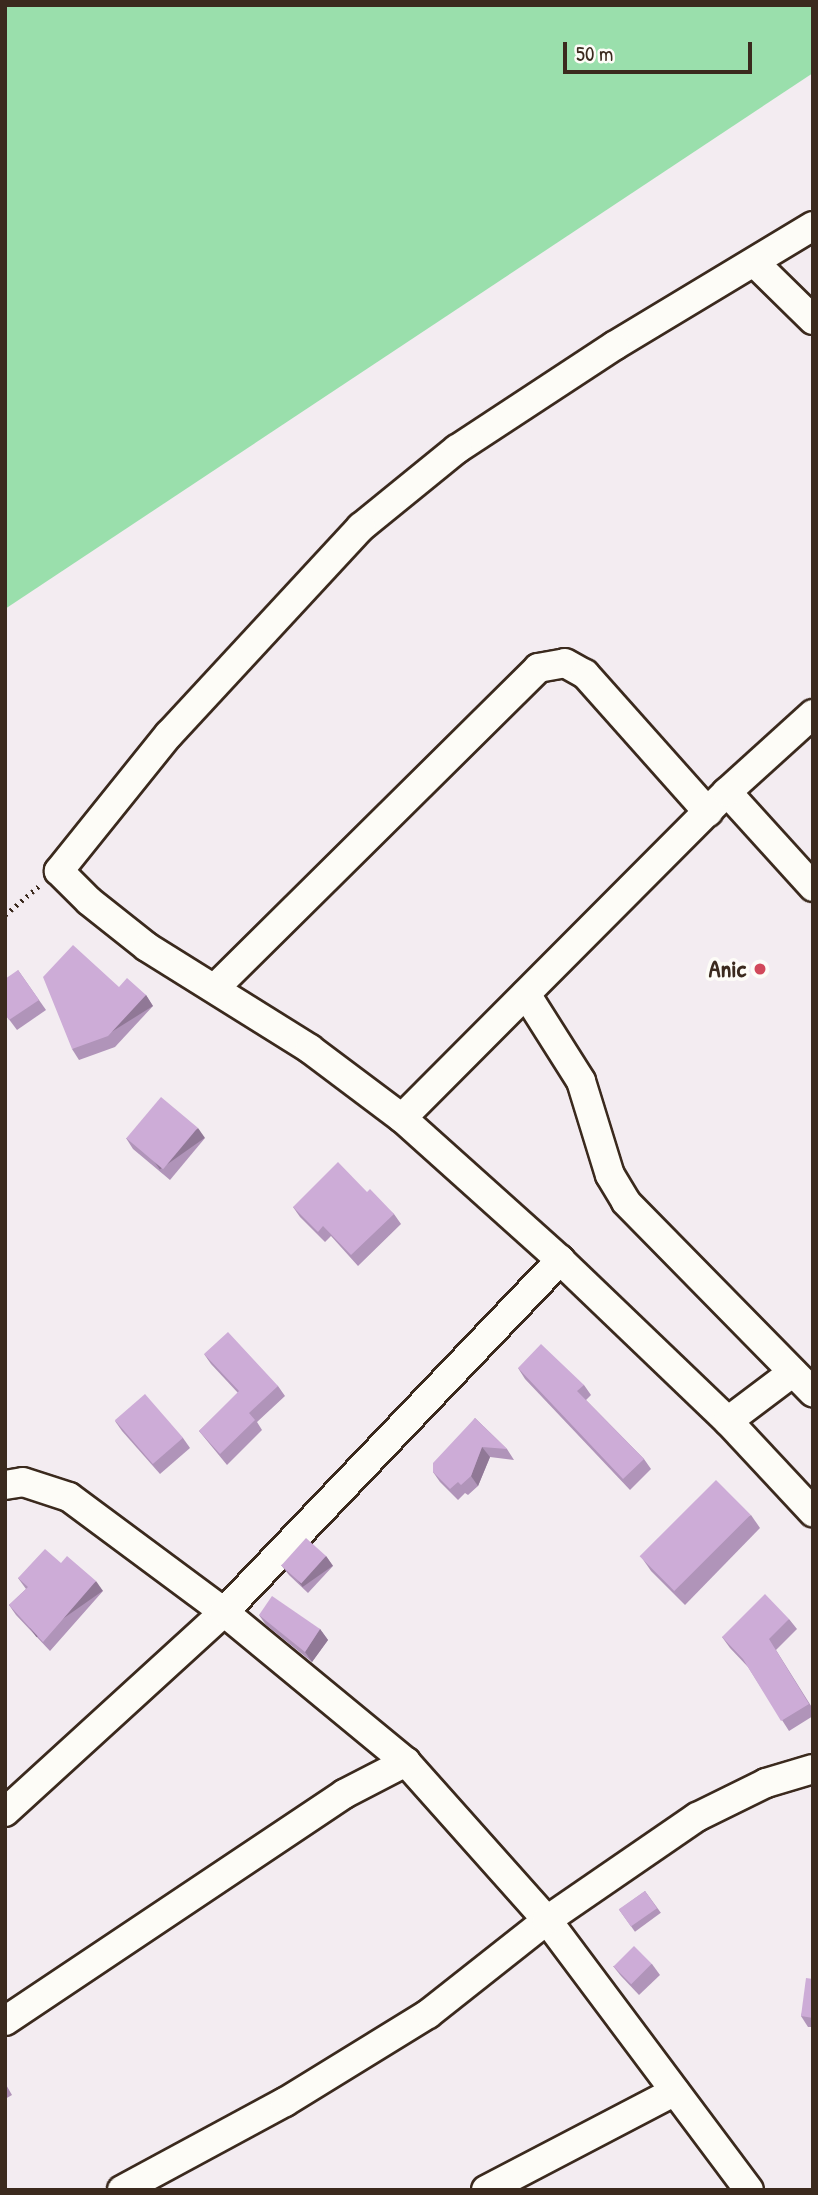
<!DOCTYPE html>
<style>
body{margin:0}
#map{position:relative;width:818px;height:2195px;overflow:hidden;background:#f3ecf1;font-family:"Patrick Hand",sans-serif}
div>[style]{position:absolute}
[style*='--x']{left:calc(var(--x)*1px);top:calc(var(--y)*1px);width:calc(var(--w)*1px);rotate:calc(var(--a)*1deg)}
.green>*{inset:0;background:#9adfac}
.path>*{height:4.5px;margin-top:-2.25px;transform-origin:0;background:repeating-linear-gradient(90deg,#3b2a1e 0 2px,transparent 0 7px)}
.roads{filter:drop-shadow(2px 0 #3b2a1e) drop-shadow(-2px 0 #3b2a1e) drop-shadow(0 2px #3b2a1e) drop-shadow(0 -2px #3b2a1e)}
.minor>*{height:28px;margin:-14px;padding:0 14px;transform-origin:14px;border-radius:14px;background:#fdfcf7}
.wall>*{inset:0;background:#b094b9;transform-origin:0 0}
.shaded-wall>*{inset:0;background:#907896;transform-origin:0 0}
.building>*{inset:0;background:#cdacd7;transform-origin:0 0}
.dots>*{width:19px;height:19px;translate:-50% -50%;box-sizing:border-box;border:4px solid #fdfcf7;border-radius:50%}
span{translate:-50% -50%;white-space:nowrap;text-align:center;line-height:1.15;-webkit-text-stroke:7px #fdfcf7;paint-order:stroke}
.poi-label{font-size:24px;color:#3b2a1e;font-weight:700}
.right{translate:-100% -50%;text-align:right}
.frame{position:absolute;inset:0;border:7px solid #3b2a1e;pointer-events:none}
.scale{position:absolute;left:563px;top:42px;width:189px;height:32px;box-sizing:border-box;border:4px solid #3b2a1e;border-top:0;padding-left:9px;font-size:21px;line-height:24px;white-space:nowrap;color:#3b2a1e;-webkit-text-stroke:5px #fdfcf7;paint-order:stroke}
</style>
<div id="map">
<div class="green">
<i style="clip-path:polygon(5px 5px,813px 5px,813px 73px,5px 609px)"></i>
</div>
<div class="path">
<i style="--x:5;--y:915;--w:45;--a:-40.5"></i>
</div>
<div class="roads">
<div class="minor">
<i style="--x:813;--y:226;--w:232;--a:148.9"></i>
<i style="--x:614;--y:346;--w:188;--a:146.7"></i>
<i style="--x:457;--y:449;--w:124;--a:140.9"></i>
<i style="--x:361;--y:527;--w:282;--a:132.8"></i>
<i style="--x:169;--y:734;--w:176;--a:128.8"></i>
<i style="--x:59;--y:871;--w:42;--a:45"></i>
<i style="--x:89;--y:901;--w:74;--a:38.4"></i>
<i style="--x:147;--y:947;--w:192;--a:32"></i>
<i style="--x:310;--y:1049;--w:115;--a:36.9"></i>
<i style="--x:402;--y:1118;--w:212;--a:41.9"></i>
<i style="--x:560;--y:1260;--w:233;--a:43.8"></i>
<i style="--x:728;--y:1421;--w:125;--a:47"></i>
<i style="--x:756;--y:264;--w:80;--a:44.5"></i>
<i style="--x:727;--y:792;--w:128;--a:47.8"></i>
<i style="--x:215;--y:988;--w:455;--a:-44.7"></i>
<i style="--x:538;--y:668;--w:27;--a:-10"></i>
<i style="--x:565;--y:663;--w:23;--a:29"></i>
<i style="--x:585;--y:674;--w:185;--a:48.3"></i>
<i style="--x:526;--y:994;--w:103;--a:57.7"></i>
<i style="--x:581;--y:1081;--w:98;--a:72.9"></i>
<i style="--x:610;--y:1175;--w:31;--a:59"></i>
<i style="--x:626;--y:1202;--w:267;--a:45.5"></i>
<i style="--x:402;--y:1118;--w:460;--a:-45.1"></i>
<i style="--x:727;--y:792;--w:116;--a:-42.2"></i>
<i style="--x:728;--y:1421;--w:81;--a:-37"></i>
<i style="--x:5;--y:1485;--w:18;--a:-9"></i>
<i style="--x:23;--y:1482;--w:48;--a:18.1"></i>
<i style="--x:69;--y:1497;--w:193;--a:36.6"></i>
<i style="--x:224;--y:1612;--w:236;--a:39.5"></i>
<i style="--x:406;--y:1762;--w:212;--a:48.3"></i>
<i style="--x:547;--y:1920;--w:337;--a:53.2"></i>
<i style="--x:5;--y:1812;--w:297;--a:-42.4"></i>
<i style="--x:224;--y:1612;--w:487;--a:-46.3"></i>
<i style="--x:5;--y:2021;--w:408;--a:-33.8"></i>
<i style="--x:344;--y:1794;--w:70;--a:-27.3"></i>
<i style="--x:122;--y:2190;--w:185;--a:-28.4"></i>
<i style="--x:285;--y:2102;--w:168;--a:-31.6"></i>
<i style="--x:428;--y:2014;--w:152;--a:-38.3"></i>
<i style="--x:547;--y:1920;--w:182;--a:-34.5"></i>
<i style="--x:697;--y:1817;--w:77;--a:-26.2"></i>
<i style="--x:766;--y:1783;--w:49;--a:-16.6"></i>
<i style="--x:486;--y:2190;--w:213;--a:-27.6"></i>
</div>
</div>
<div class="wall">
<i style="clip-path:polygon(18px 970px,46px 1010px,17px 1030px,5px 1014px)"></i>
<i style="clip-path:polygon(119px 987px,146px 995px,153px 1006px,115px 1047px,79px 1060px,72px 1049px)"></i>
<i style="clip-path:polygon(126px 1138px,205px 1138px,170px 1180px,133px 1149px)"></i>
<i style="clip-path:polygon(367px 1192px,394px 1214px,401px 1224px,358px 1266px,331px 1236px,325px 1242px,300px 1217px,293px 1207px)"></i>
<i style="clip-path:polygon(204px 1354px,278px 1386px,285px 1396px,257px 1422px,262px 1430px,227px 1465px,199px 1431px,238px 1393px,211px 1364px)"></i>
<i style="clip-path:polygon(518px 1368px,584px 1385px,591px 1395px,586px 1400px,644px 1459px,651px 1469px,630px 1490px,525px 1379px)"></i>
<i style="clip-path:polygon(475px 1418px,507px 1449px,514px 1460px,490px 1457px,478px 1486px,468px 1495px,465px 1493px,458px 1500px,440px 1482px,433px 1472px)"></i>
<i style="clip-path:polygon(115px 1421px,183px 1438px,190px 1448px,160px 1474px,122px 1431px)"></i>
<i style="clip-path:polygon(751px 1515px,760px 1528px,685px 1605px,651px 1571px,642px 1558px)"></i>
<i style="clip-path:polygon(326px 1556px,333px 1566px,308px 1593px,289px 1575px,281px 1565px)"></i>
<i style="clip-path:polygon(61px 1563px,103px 1591px,50px 1651px,16px 1615px,9px 1605px,26px 1589px,18px 1578px)"></i>
<i style="clip-path:polygon(259px 1615px,320px 1629px,328px 1640px,312px 1662px,266px 1625px)"></i>
<i style="clip-path:polygon(789px 1619px,797px 1629px,776px 1650px,813px 1709px,813px 1716px,789px 1731px,748px 1667px,730px 1648px,722px 1637px)"></i>
<i style="left:645px;top:1891px;width:27px;height:32px;rotate:54deg"></i>
<i style="clip-path:polygon(652px 1964px,660px 1975px,639px 1995px,621px 1976px,613px 1966px)"></i>
<i style="clip-path:polygon(813px 1979px,813px 2027px,808px 2027px,801px 2016px)"></i>
<i style="clip-path:polygon(5px 2083px,12px 2095px,5px 2099px)"></i>
</div>
<div class="shaded-wall">
<i style="left:146px;top:995px;width:13px;height:56px;rotate:58deg"></i>
<i style="left:198px;top:1128px;width:12px;height:55px;rotate:55deg"></i>
<i style="clip-path:polygon(482px 1447px,490px 1457px,478px 1486px,471px 1476px)"></i>
<i style="left:326px;top:1556px;width:12px;height:37px;rotate:55deg"></i>
<i style="left:96px;top:1581px;width:12px;height:81px;rotate:55deg"></i>
<i style="clip-path:polygon(320px 1629px,328px 1640px,312px 1662px,305px 1652px)"></i>
</div>
<div class="building">
<i style="clip-path:polygon(73px 945px,119px 987px,127px 978px,146px 995px,108px 1036px,72px 1049px,43px 977px)"></i>
<i style="clip-path:polygon(18px 970px,39px 1000px,9px 1020px,5px 1014px,5px 979px)"></i>
<i style="left:161px;top:1097px;width:48px;height:54px;rotate:40deg"></i>
<i style="clip-path:polygon(338px 1162px,367px 1192px,370px 1189px,394px 1214px,351px 1255px,323px 1226px,318px 1232px,293px 1207px)"></i>
<i style="clip-path:polygon(228px 1332px,278px 1386px,249px 1413px,255px 1420px,220px 1454px,199px 1431px,239px 1391px,204px 1354px)"></i>
<i style="clip-path:polygon(541px 1344px,584px 1385px,577px 1391px,644px 1459px,623px 1479px,518px 1368px)"></i>
<i style="left:145px;top:1394px;width:58px;height:40px;rotate:49deg"></i>
<i style="clip-path:polygon(475px 1418px,507px 1449px,482px 1447px,471px 1476px,461px 1485px,458px 1482px,450px 1489px,433px 1472px,433px 1463px)"></i>
<i style="left:716px;top:1480px;width:49px;height:108px;rotate:45deg"></i>
<i style="left:306px;top:1538px;width:27px;height:37px;rotate:42deg"></i>
<i style="clip-path:polygon(45px 1549px,61px 1563px,67px 1556px,96px 1581px,43px 1642px,9px 1605px,28px 1587px,18px 1578px)"></i>
<i style="clip-path:polygon(765px 1594px,789px 1619px,769px 1639px,809px 1704px,781px 1721px,743px 1659px,722px 1637px)"></i>
<i style="clip-path:polygon(272px 1596px,320px 1629px,305px 1652px,259px 1615px)"></i>
<i style="left:645px;top:1891px;width:21px;height:32px;rotate:55deg"></i>
<i style="left:634px;top:1946px;width:25px;height:29px;rotate:45deg"></i>
<i style="clip-path:polygon(806px 1978px,813px 1979px,813px 2018px,801px 2016px)"></i>
</div>
<div class="dots">
<i style="left:760px;top:969px;background:#d1495b"></i>
</div>
<div class="poi-label">
<span class="right" style="left:746px;top:969px">Anic</span>
</div>
<div class="frame"></div>
<div class="scale">50 m</div>
</div>
